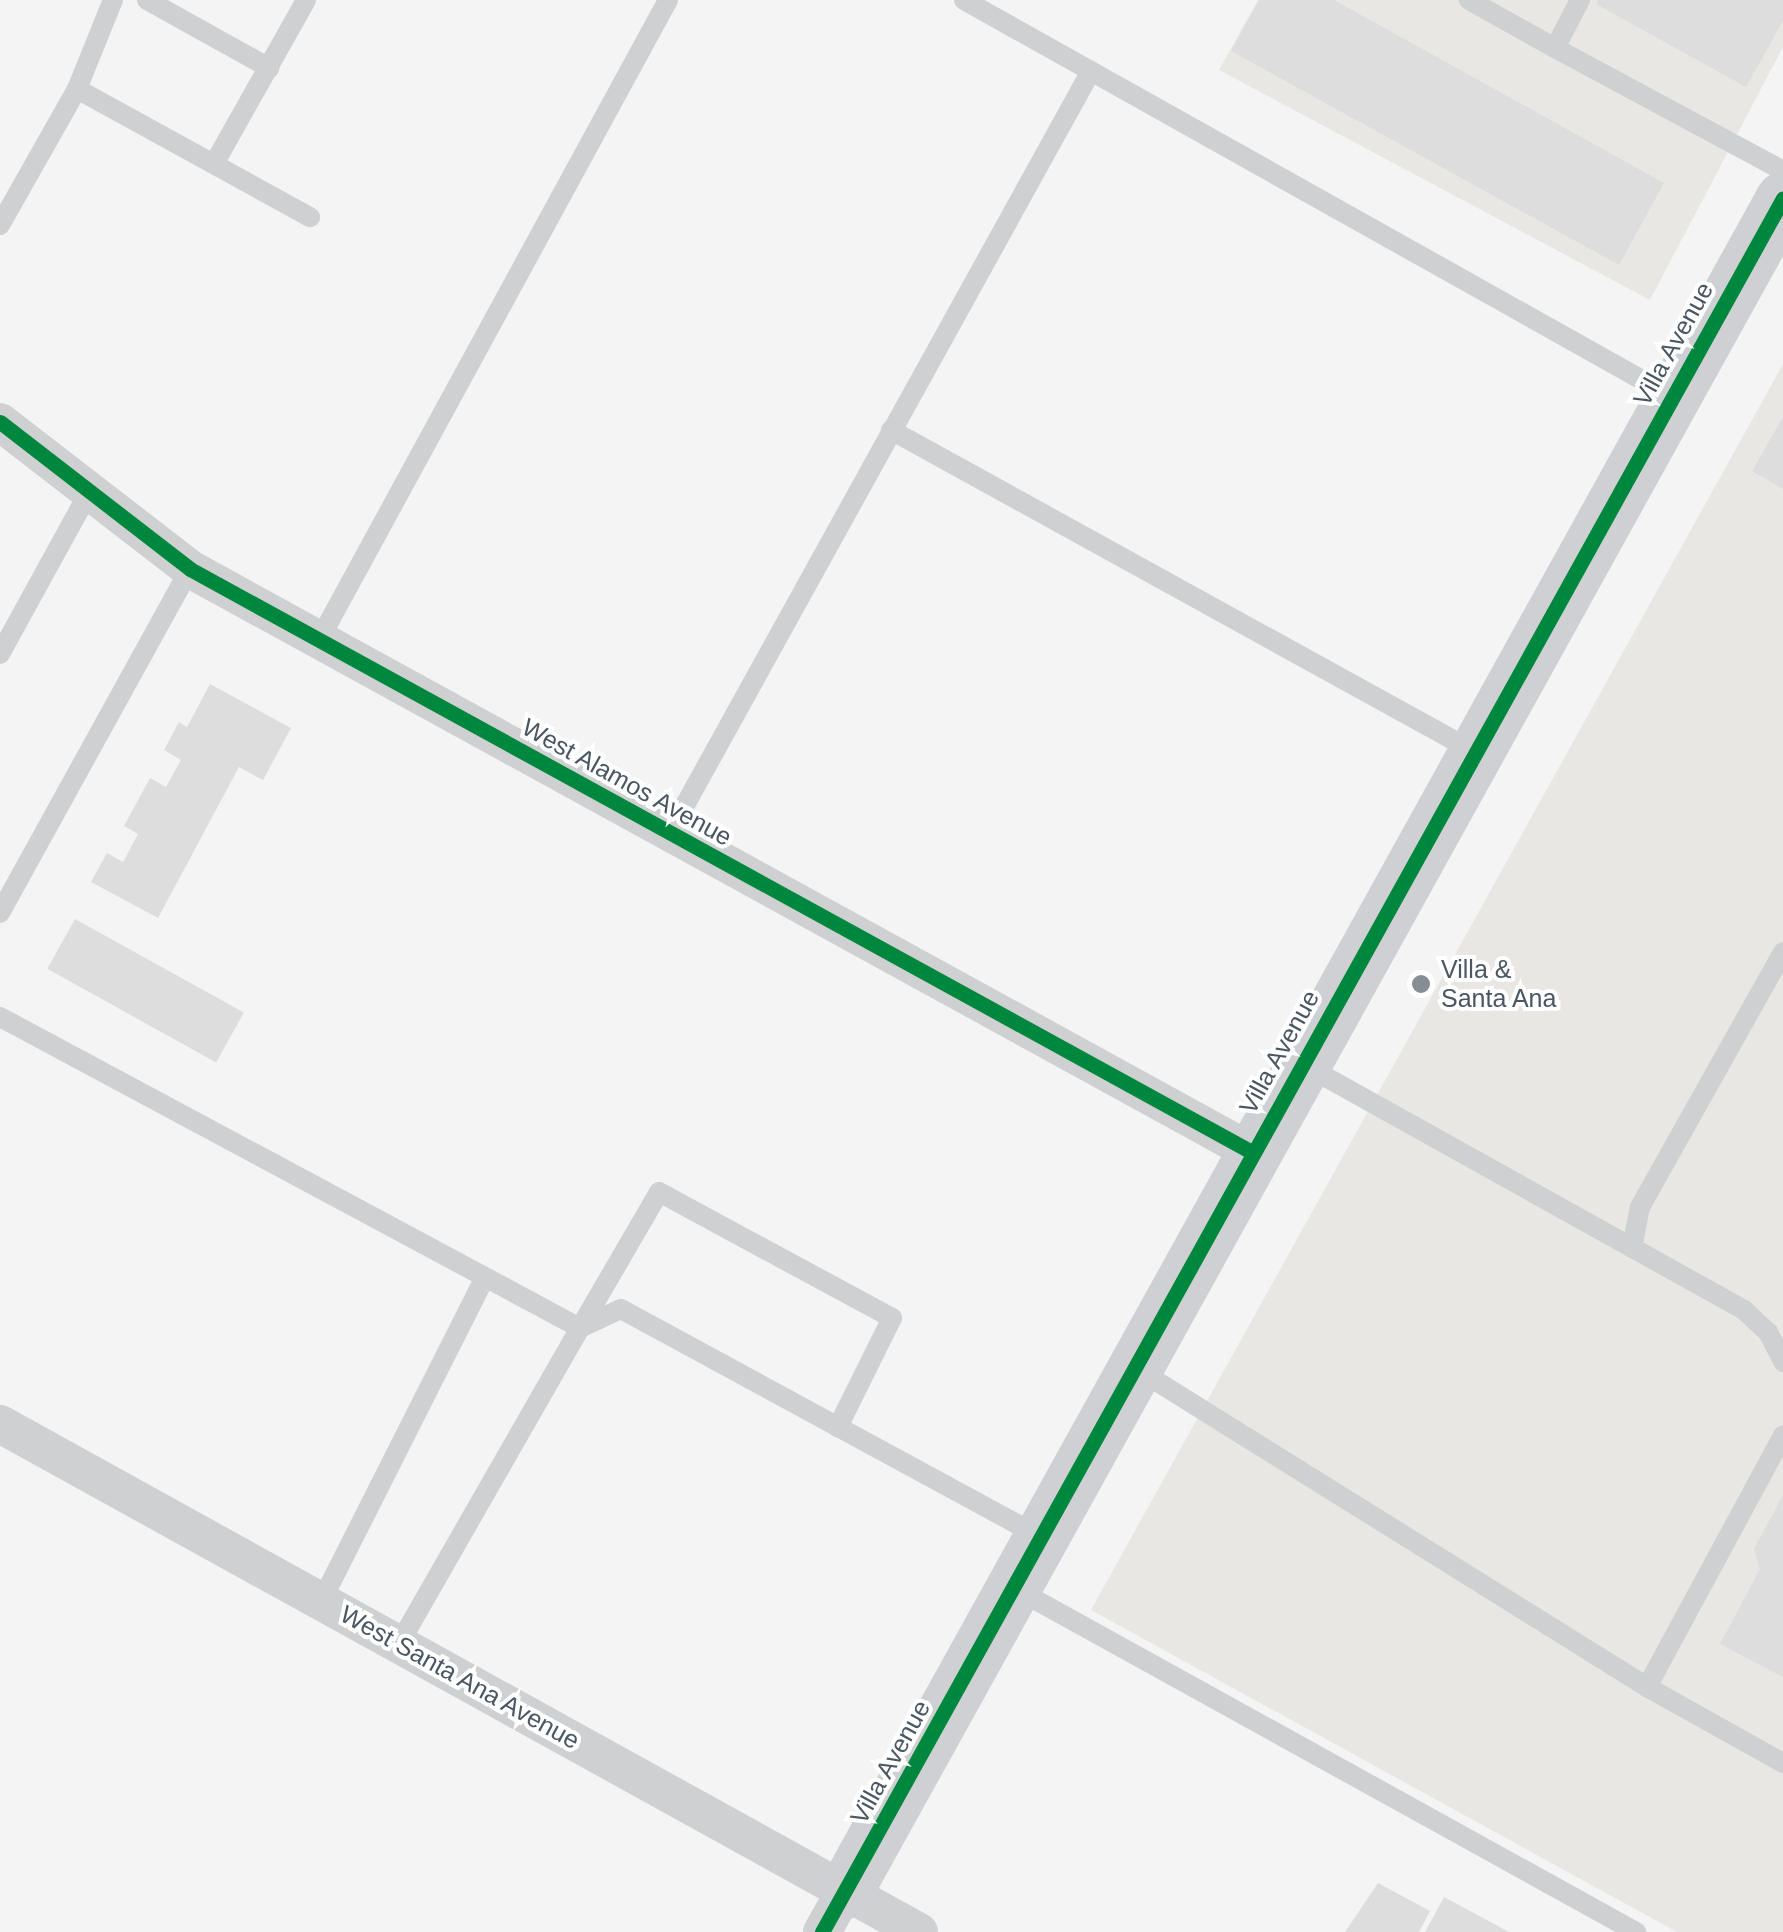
<!DOCTYPE html>
<style>
body{margin:0}
#map{position:relative;width:1783px;height:1932px;overflow:hidden;background:#f4f4f4;font-family:Arial,sans-serif}
div>[style]{position:absolute}
[style*='--x']{left:calc(var(--x)*1px);top:calc(var(--y)*1px);width:calc(var(--w)*1px);rotate:calc(var(--a)*1deg)}
.commercial>*{inset:0;background:#e8e7e3}
.building>*{inset:0;background:#ddddde;transform-origin:0 0}
.lane>*{height:20px;margin:-10px;padding:0 10px;transform-origin:10px;border-radius:10px;background:#ced0d2}
.street>*{height:38px;margin:-19px;padding:0 19px;transform-origin:19px;border-radius:19px;background:#ced0d2}
.secondary>*{height:55px;margin:-27.5px;padding:0 27.5px;transform-origin:27.5px;border-radius:27.5px;background:#ced0d4}
.cycleway>*{height:15px;margin:-7.5px;padding:0 7.5px;transform-origin:7.5px;border-radius:7.5px;background:#00873e}
.dots>*{width:28px;height:28px;translate:-50% -50%;box-sizing:border-box;border:5px solid #fff;border-radius:50%}
span{translate:-50% -50%;white-space:nowrap;text-align:center;line-height:1.15;-webkit-text-stroke:8px #fff;paint-order:stroke}
.street-label{font-size:25px;color:#4a5661}
.poi-label{font-size:25px;color:#4a5661}
.left{translate:0 -50%;text-align:left}
</style>
<div id="map">
<div class="commercial">
<i style="clip-path:polygon(1258px 0,1783px 0,1783px 47px,1650px 300px,1219px 70px)"></i>
<i style="clip-path:polygon(1783px 364px,1783px 1932px,1677px 1932px,1091px 1610px)"></i>
</div>
<div class="building">
<i style="clip-path:polygon(1259px 0,1334px 0,1664px 183px,1619px 265px,1231px 51px)"></i>
<i style="clip-path:polygon(1598px 0,1783px 0,1783px 21px,1746px 87px,1596px 4px)"></i>
<i style="clip-path:polygon(1783px 417px,1783px 489px,1752px 471px)"></i>
<i style="clip-path:polygon(210px 684px,291px 728px,263px 780px,239px 767px,158px 918px,91px 882px,107px 853px,123px 862px,138px 834px,124px 826px,150px 778px,166px 787px,181px 760px,164px 750px,179px 722px,187px 727px)"></i>
<i style="left:75px;top:919px;width:193px;height:57px;rotate:29deg"></i>
<i style="clip-path:polygon(1783px 1495px,1783px 1677px,1720px 1644px,1760px 1569px,1754px 1549px)"></i>
<i style="clip-path:polygon(1378px 1883px,1430px 1911px,1419px 1932px,1345px 1932px)"></i>
<i style="clip-path:polygon(1444px 1897px,1509px 1932px,1425px 1932px)"></i>
</div>
<div class="lane">
<i style="--x:147;--y:0;--w:140;--a:29.1"></i>
<i style="--x:964;--y:0;--w:808;--a:29.26"></i>
<i style="--x:1469;--y:0;--w:98;--a:29.2"></i>
<i style="--x:1580;--y:0;--w:54;--a:117.5"></i>
<i style="--x:1555;--y:48;--w:259;--a:28.3"></i>
<i style="--x:77;--y:89;--w:266;--a:28.8"></i>
<i style="--x:214;--y:164;--w:188;--a:-60.7"></i>
<i style="--x:0;--y:225;--w:156;--a:-60.5"></i>
<i style="--x:77;--y:89;--w:96;--a:-68"></i>
<i style="--x:891;--y:430;--w:667;--a:28.87"></i>
<i style="--x:318;--y:642;--w:731;--a:-61.4"></i>
<i style="--x:0;--y:654;--w:185;--a:-61.2"></i>
<i style="--x:669;--y:834;--w:872;--a:-61.05"></i>
<i style="--x:0;--y:913;--w:393;--a:-61.1"></i>
<i style="--x:0;--y:1017;--w:658;--a:28.2"></i>
<i style="--x:580;--y:1328;--w:157;--a:-59.8"></i>
<i style="--x:659;--y:1192;--w:265;--a:28.4"></i>
<i style="--x:892;--y:1318;--w:122;--a:116.4"></i>
<i style="--x:1306;--y:1066;--w:501;--a:29.12"></i>
<i style="--x:1744;--y:1310;--w:33;--a:43"></i>
<i style="--x:1768;--y:1332;--w:34;--a:63"></i>
<i style="--x:1632;--y:1248;--w:42;--a:-79"></i>
<i style="--x:1640;--y:1207;--w:292;--a:-60.7"></i>
<i style="--x:1137;--y:1369;--w:601;--a:31.94"></i>
<i style="--x:1647;--y:1687;--w:156;--a:29.2"></i>
<i style="--x:1016;--y:1589;--w:709;--a:28.95"></i>
<i style="--x:322;--y:1600;--w:361;--a:-63.2"></i>
<i style="--x:399;--y:1644;--w:364;--a:-60.2"></i>
<i style="--x:580;--y:1328;--w:45;--a:-24.9"></i>
<i style="--x:621;--y:1309;--w:478;--a:28.5"></i>
<i style="--x:1647;--y:1687;--w:286;--a:-61.6"></i>
</div>
<div class="street">
<i style="--x:0;--y:422;--w:240;--a:37.7"></i>
<i style="--x:190;--y:569;--w:1212;--a:28.77"></i>
<i style="--x:0;--y:1424;--w:1050;--a:28.93"></i>
<i style="--x:822;--y:1932;--w:47;--a:-60.7"></i>
</div>
<div class="secondary">
<i style="--x:845;--y:1891;--w:1935;--a:-61.01"></i>
</div>
<div class="cycleway">
<i style="--x:0;--y:422;--w:240;--a:37.7"></i>
<i style="--x:190;--y:569;--w:1212;--a:28.77"></i>
<i style="--x:822;--y:1932;--w:1982;--a:-61"></i>
</div>
<div class="dots">
<i style="left:1421px;top:984px;background:#868d94"></i>
</div>
<div class="street-label">
<span style="left:1673px;top:344px;rotate:-61deg">Villa Avenue</span>
<span style="left:627px;top:782px;rotate:29deg">West Alamos Avenue</span>
<span style="left:1279px;top:1052px;rotate:-61deg">Villa Avenue</span>
<span style="left:460px;top:1677px;rotate:29deg">West Santa Ana Avenue</span>
<span style="left:890px;top:1762px;rotate:-61deg">Villa Avenue</span>
</div>
<div class="poi-label">
<span class="left" style="left:1441px;top:984px">Villa &amp;<br>Santa Ana</span>
</div>
</div>
